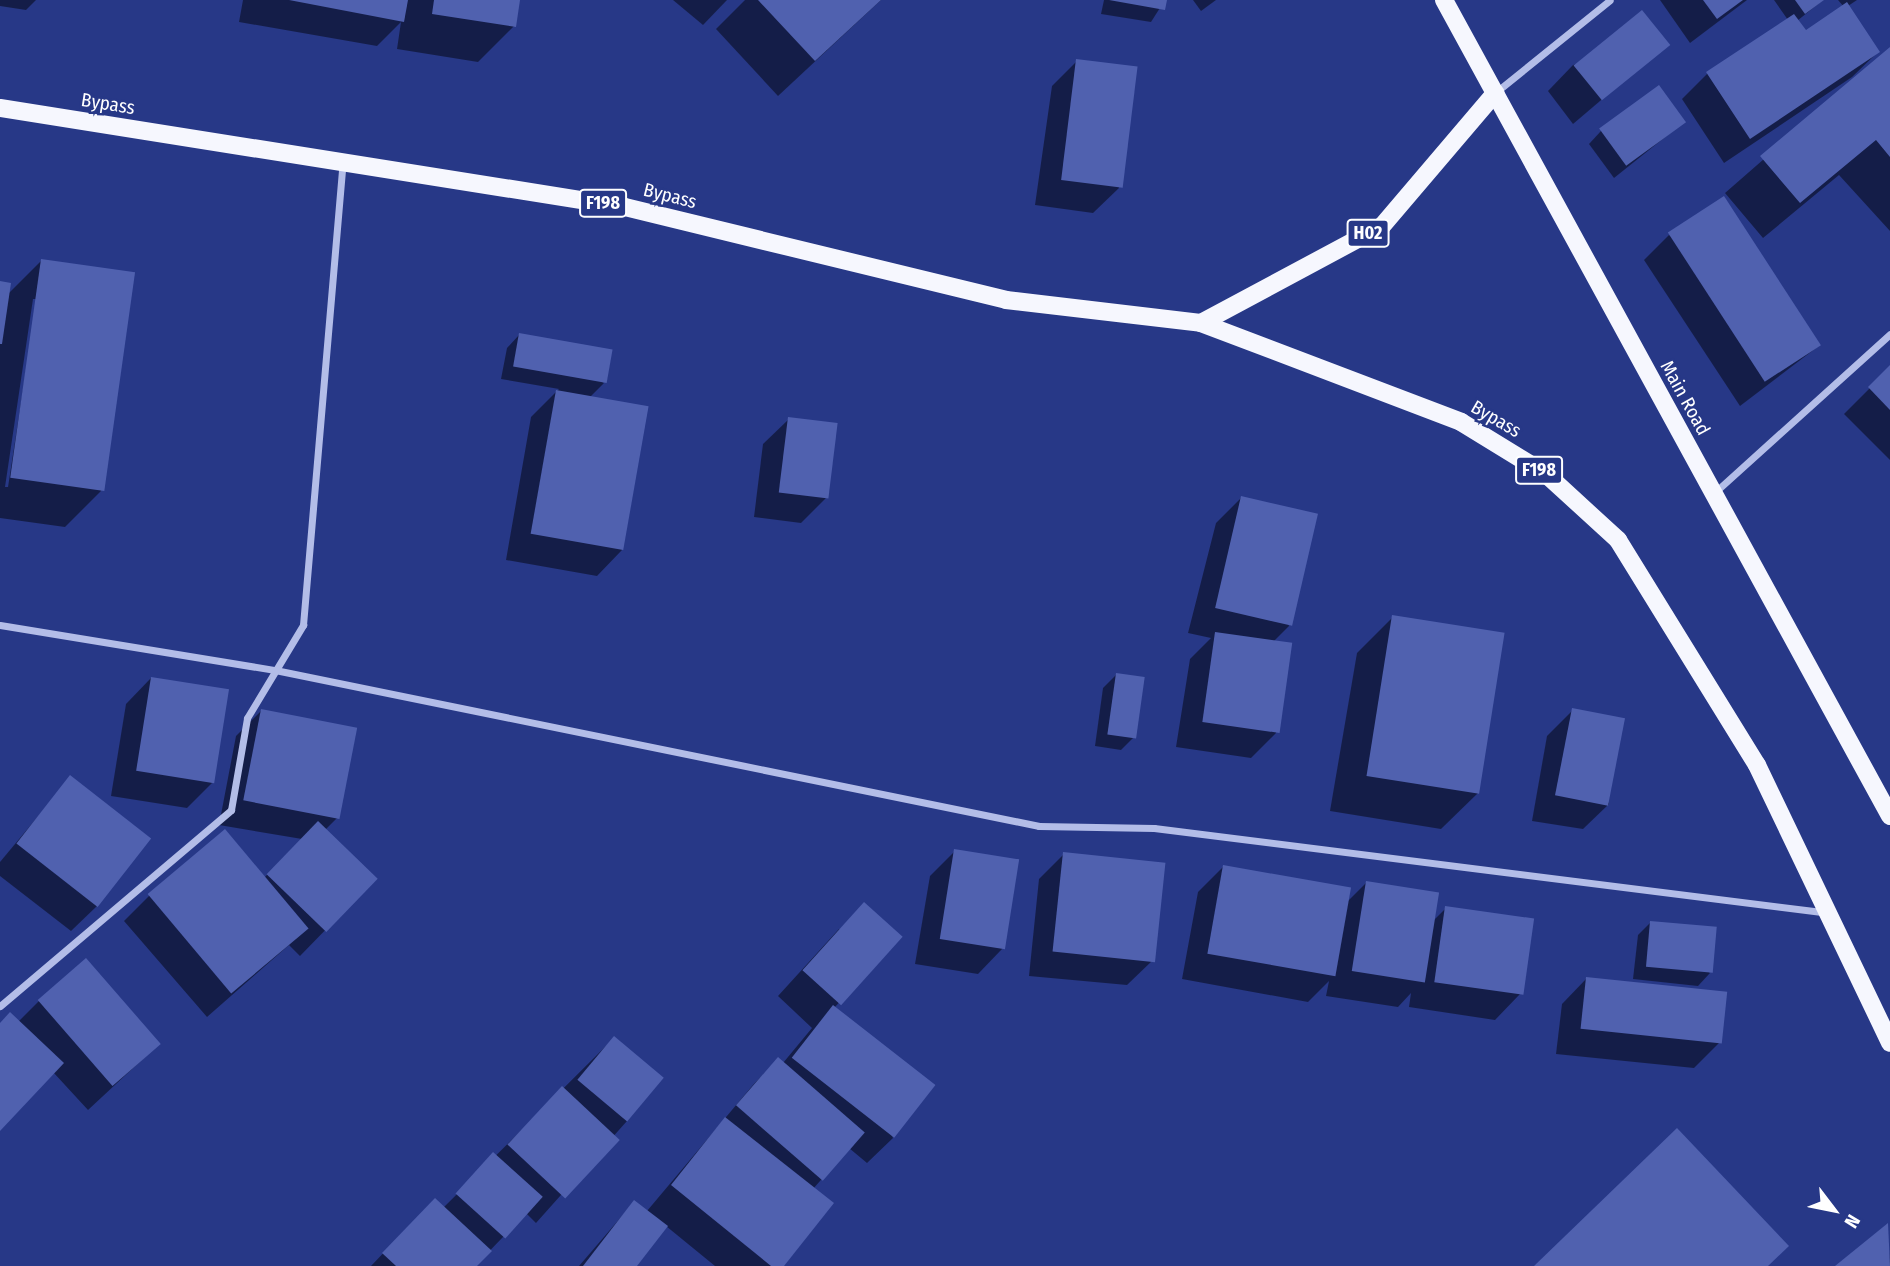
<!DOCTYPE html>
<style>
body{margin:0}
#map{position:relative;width:1890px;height:1266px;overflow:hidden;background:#273887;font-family:"Fira Sans Condensed",sans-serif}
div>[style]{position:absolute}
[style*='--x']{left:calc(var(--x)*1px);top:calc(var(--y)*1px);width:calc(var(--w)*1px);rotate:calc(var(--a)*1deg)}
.shadow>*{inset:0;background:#0007}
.building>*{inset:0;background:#5061af;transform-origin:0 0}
.minor>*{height:7px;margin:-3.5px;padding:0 3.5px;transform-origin:3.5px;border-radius:3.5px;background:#b3bde8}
.primary>*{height:18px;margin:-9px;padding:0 9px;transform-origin:9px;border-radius:9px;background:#f6f7fe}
span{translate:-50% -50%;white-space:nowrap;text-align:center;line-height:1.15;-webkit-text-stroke:5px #273887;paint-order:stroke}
.shield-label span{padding:2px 5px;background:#273887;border:2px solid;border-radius:5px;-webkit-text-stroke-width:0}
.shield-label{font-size:18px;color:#fff;font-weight:700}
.street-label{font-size:19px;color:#fff}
.north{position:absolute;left:1799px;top:1175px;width:70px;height:70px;-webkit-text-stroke:5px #273887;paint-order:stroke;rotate:122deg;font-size:19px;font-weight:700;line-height:28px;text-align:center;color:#fff}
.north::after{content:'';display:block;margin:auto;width:24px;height:32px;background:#fff;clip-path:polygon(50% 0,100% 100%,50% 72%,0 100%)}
</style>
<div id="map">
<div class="shadow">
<i style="clip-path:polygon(0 0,36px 0,26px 10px,0 6px)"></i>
<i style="clip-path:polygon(243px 0,518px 0,514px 26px,478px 62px,397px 49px,401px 22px,377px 46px,239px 22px)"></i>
<i style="clip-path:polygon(673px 0,727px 0,703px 25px)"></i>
<i style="clip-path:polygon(745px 0,881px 0,778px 96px,716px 29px)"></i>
<i style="clip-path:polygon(1104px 0,1165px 0,1151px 22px,1101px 14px)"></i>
<i style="clip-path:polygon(1193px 0,1216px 0,1201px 11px)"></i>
<i style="clip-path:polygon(1660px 0,1747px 0,1690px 43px)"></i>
<i style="clip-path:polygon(1774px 0,1823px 0,1797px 21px,1805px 33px,1844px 7px,1838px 0,1857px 0,1848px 6px,1878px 52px,1852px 77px,1724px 163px,1682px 99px,1707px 74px,1788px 20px)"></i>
<i style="clip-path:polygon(1667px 44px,1573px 124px,1548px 91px,1573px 65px)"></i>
<i style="clip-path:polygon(1890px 49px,1890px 231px,1839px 175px,1763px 238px,1725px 193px)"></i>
<i style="clip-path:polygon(1077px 61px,1119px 188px,1093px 213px,1035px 205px,1052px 86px)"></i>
<i style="clip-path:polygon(1684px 122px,1614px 178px,1589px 144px,1601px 131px)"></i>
<i style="clip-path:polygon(1669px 235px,1820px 345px,1740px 406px,1644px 260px)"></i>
<i style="clip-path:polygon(evenodd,41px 261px,101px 491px,65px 527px,0 518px,0 283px,7px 295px,41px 261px,33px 299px,37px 299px,8px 487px,5px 487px,33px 299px)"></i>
<i style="clip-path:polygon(519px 335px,604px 383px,590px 397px,622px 550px,597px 576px,506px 560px,531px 417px,559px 389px,501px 379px,507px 348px)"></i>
<i style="clip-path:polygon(1890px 368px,1890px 460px,1844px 414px)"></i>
<i style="clip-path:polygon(789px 419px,826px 498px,801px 523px,754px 517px,763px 444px)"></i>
<i style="clip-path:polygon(1242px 497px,1289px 626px,1273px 642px,1276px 733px,1251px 758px,1176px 747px,1190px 659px,1211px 638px,1188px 633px,1216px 523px)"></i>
<i style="clip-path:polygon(1393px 617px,1478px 793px,1441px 829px,1330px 811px,1357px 653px)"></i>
<i style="clip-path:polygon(1116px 675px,1134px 737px,1121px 750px,1095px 746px,1103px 688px)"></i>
<i style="clip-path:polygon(151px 678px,212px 783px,187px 808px,111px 796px,126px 704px)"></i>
<i style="clip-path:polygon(1573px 710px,1609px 804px,1583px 829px,1532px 821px,1547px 736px)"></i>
<i style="clip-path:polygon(261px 711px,339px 816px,325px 830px,376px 878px,300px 956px,289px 945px,207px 1017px,124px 921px,149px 896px,264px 878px,302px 839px,219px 825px,236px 736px)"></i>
<i style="clip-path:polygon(70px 778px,97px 906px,71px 931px,0 876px,0 862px)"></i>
<i style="clip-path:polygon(955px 851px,1003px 948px,978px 974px,915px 964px,930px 876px)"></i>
<i style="clip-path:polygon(1064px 854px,1153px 960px,1127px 985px,1029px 976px,1039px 879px)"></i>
<i style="clip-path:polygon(1223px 867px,1347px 902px,1366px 883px,1433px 921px,1446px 908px,1520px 994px,1495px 1020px,1409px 1007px,1411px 993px,1398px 1007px,1326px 996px,1329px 981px,1308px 1002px,1182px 979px,1198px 892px)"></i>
<i style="clip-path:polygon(1650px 923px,1710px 973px,1698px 986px,1633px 979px,1638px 935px)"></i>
<i style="clip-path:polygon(839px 929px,900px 937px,834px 1008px,893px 1138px,867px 1163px,849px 1148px,813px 1189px,781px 1266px,715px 1266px,666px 1226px,635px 1266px,579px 1266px,634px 1202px,647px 1211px,753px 1085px,778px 1059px,783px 1063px,812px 1028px,778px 996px)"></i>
<i style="clip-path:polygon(1587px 978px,1719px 1043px,1694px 1068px,1556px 1054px,1562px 1004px)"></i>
<i style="clip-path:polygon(39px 1001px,159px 1044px,88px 1110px,53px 1072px,0 1128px,0 1025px,18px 1022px)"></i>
<i style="clip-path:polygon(614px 1038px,627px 1121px,536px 1223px,526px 1213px,475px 1266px,371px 1266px,410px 1225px,443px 1208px)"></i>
<i style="clip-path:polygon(1887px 1225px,1890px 1266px,1837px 1266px)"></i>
</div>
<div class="building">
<i style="clip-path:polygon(289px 0,408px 0,404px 22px)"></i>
<i style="clip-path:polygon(434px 0,520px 0,516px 27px,432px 14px)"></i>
<i style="clip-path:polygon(758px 0,881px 0,815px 61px)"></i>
<i style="clip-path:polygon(1109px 0,1167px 0,1165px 10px)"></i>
<i style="clip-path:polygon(1703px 0,1743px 0,1717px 19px)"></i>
<i style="clip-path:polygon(1795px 0,1824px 0,1805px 14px)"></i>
<i style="clip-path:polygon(1847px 2px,1880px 52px,1750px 139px,1706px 72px,1794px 14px,1806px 30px)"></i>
<i style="left:1642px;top:10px;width:45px;height:88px;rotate:51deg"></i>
<i style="clip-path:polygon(1890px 47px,1890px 157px,1876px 140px,1800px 203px,1760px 156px)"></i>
<i style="left:1076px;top:59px;width:62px;height:122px;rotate:7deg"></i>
<i style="left:1659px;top:85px;width:46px;height:74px;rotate:54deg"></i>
<i style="left:1724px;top:196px;width:178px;height:67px;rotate:57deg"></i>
<i style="left:41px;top:259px;width:95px;height:221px;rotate:8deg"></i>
<i style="clip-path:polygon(0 281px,11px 283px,2px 344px,0 344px)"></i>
<i style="left:519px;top:333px;width:95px;height:34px;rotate:10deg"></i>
<i style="clip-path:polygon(1890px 365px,1890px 410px,1868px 387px)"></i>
<i style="left:556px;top:390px;width:94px;height:146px;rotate:10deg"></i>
<i style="left:788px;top:417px;width:50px;height:76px;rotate:7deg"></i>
<i style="left:1241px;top:496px;width:79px;height:115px;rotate:13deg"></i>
<i style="left:1392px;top:615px;width:114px;height:163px;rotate:9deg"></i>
<i style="left:1215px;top:632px;width:78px;height:91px;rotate:8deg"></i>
<i style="left:1116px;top:673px;width:29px;height:62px;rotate:8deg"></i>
<i style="left:151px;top:677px;width:79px;height:95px;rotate:9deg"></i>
<i style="left:1572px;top:708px;width:54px;height:89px;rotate:11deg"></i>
<i style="left:261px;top:709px;width:98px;height:93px;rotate:11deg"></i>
<i style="left:70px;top:775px;width:103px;height:87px;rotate:38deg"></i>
<i style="left:318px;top:821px;width:83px;height:74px;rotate:44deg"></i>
<i style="left:225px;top:829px;width:130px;height:101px;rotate:50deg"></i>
<i style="left:954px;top:849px;width:66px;height:91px;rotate:9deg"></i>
<i style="left:1063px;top:852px;width:103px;height:100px;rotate:6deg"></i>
<i style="left:1223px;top:865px;width:130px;height:90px;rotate:10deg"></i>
<i style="left:1366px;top:881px;width:74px;height:91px;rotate:9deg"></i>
<i style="left:864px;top:902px;width:52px;height:92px;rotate:42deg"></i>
<i style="left:1445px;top:906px;width:90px;height:77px;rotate:8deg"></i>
<i style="left:1650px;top:921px;width:67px;height:46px;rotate:5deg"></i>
<i style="left:86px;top:958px;width:114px;height:64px;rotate:49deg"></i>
<i style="left:1586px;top:977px;width:142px;height:52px;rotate:6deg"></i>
<i style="left:833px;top:1005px;width:130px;height:67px;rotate:38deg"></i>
<i style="clip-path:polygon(10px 1012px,64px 1063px,0 1131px,0 1023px)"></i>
<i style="left:614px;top:1036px;width:65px;height:57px;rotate:40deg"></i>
<i style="left:778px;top:1057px;width:115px;height:64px;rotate:41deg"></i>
<i style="left:562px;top:1086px;width:79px;height:80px;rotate:43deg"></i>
<i style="clip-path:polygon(725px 1117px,834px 1203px,784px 1266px,771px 1266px,671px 1185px)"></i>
<i style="clip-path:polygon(1677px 1128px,1789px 1246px,1768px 1266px,1534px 1266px)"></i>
<i style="left:493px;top:1152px;width:67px;height:56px;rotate:42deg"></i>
<i style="clip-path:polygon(435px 1198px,492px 1251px,477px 1266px,396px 1266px,382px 1253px)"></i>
<i style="clip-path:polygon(634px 1200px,668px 1226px,637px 1266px,583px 1266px)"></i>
<i style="clip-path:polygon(1888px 1223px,1890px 1266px,1835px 1266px)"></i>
</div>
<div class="minor">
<i style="--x:1496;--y:92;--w:146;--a:-38.9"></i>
<i style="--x:1714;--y:493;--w:237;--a:-42.1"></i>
<i style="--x:0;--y:625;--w:279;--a:9.3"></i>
<i style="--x:275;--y:670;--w:780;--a:11.54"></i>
<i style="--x:1039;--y:826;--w:115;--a:1"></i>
<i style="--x:1154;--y:828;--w:673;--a:7.17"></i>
<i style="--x:0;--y:1006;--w:303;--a:-40.3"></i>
<i style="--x:231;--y:810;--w:93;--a:-80.1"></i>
<i style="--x:247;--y:718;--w:109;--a:-58.9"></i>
<i style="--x:303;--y:625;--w:464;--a:-85.1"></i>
</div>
<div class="primary">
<i style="--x:1444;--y:0;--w:930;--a:61.34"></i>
<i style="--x:0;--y:108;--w:633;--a:9"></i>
<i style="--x:625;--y:207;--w:392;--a:13.7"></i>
<i style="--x:1006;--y:300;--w:196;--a:6.7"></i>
<i style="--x:1201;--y:323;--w:278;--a:20.8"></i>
<i style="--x:1461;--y:422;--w:100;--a:31.5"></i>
<i style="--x:1546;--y:474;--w:98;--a:42.5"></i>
<i style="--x:1618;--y:540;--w:264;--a:58.3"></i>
<i style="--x:1757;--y:765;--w:308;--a:64.4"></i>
<i style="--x:1201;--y:323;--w:205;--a:-28.2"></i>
<i style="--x:1382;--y:226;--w:175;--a:-49.6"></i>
</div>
<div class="shield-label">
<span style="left:603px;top:203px">F198</span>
<span style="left:1368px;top:233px">H02</span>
<span style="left:1539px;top:470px">F198</span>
</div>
<div class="street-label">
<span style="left:108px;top:104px;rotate:9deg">Bypass</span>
<span style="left:670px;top:196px;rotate:14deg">Bypass</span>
<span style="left:1685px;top:398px;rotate:61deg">Main Road</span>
<span style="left:1496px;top:419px;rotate:30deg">Bypass</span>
</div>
<div class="north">N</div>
</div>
